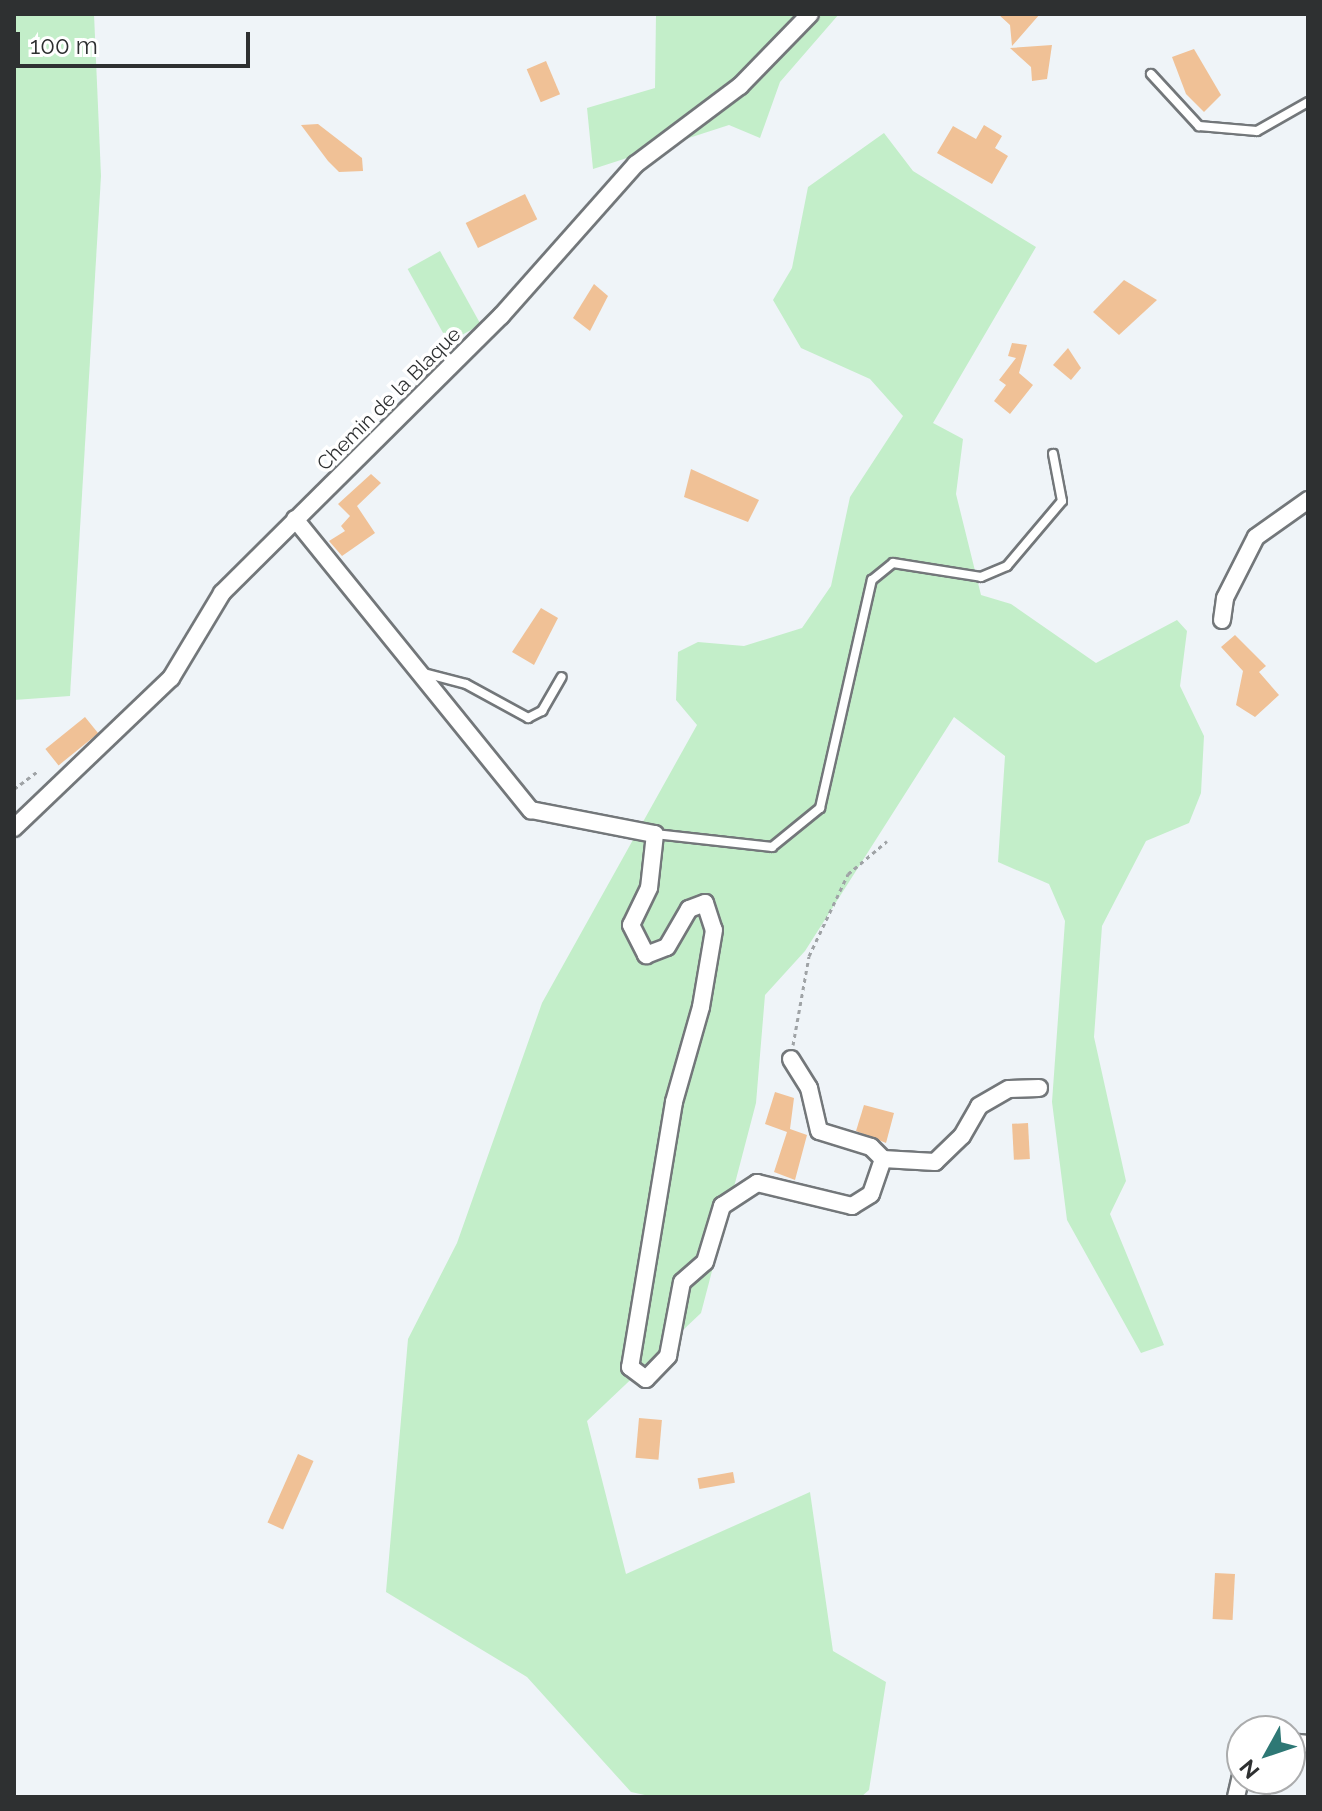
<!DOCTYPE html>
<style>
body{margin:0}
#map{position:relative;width:1322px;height:1811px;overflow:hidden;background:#eff4f8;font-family:Raleway,sans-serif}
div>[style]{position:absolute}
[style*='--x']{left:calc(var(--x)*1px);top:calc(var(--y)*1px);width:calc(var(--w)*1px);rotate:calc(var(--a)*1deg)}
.green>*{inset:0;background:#c3eec9;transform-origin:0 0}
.building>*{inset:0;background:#f0c196;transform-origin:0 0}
.path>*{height:3px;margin-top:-1.5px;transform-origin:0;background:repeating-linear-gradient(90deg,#9fa3a6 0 4px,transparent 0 8px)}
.roads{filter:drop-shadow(2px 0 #73777a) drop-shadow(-2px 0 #73777a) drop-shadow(0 2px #73777a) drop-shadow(0 -2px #73777a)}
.service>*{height:8px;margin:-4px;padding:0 4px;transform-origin:4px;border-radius:4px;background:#fff}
.minor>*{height:16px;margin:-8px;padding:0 8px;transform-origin:8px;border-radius:8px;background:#fff}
span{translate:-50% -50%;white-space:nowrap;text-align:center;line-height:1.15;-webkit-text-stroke:7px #fff;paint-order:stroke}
.street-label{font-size:20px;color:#2e3031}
.frame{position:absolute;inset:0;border:16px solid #2e3031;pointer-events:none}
.north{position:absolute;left:1226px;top:1715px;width:80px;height:80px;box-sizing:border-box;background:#fff;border:2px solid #abacad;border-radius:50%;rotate:230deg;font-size:22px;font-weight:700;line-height:32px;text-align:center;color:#2e3031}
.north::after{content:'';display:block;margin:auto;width:28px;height:36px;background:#2e7875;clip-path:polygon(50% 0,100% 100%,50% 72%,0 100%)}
.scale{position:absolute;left:16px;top:32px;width:234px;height:36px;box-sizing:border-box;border:4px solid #2e3031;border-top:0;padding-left:10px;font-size:24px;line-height:28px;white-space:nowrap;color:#2e3031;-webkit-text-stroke:6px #fff;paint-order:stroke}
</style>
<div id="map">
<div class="green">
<i style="clip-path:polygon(14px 14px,94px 14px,101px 176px,70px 696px,14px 700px)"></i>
<i style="clip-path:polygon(656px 14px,839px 14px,780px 82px,760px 138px,729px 125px,593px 169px,587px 108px,655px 88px)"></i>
<i style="clip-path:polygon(884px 133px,913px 171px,1036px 247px,933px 423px,963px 439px,956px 494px,981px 595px,1011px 604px,1096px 663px,1177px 620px,1187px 631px,1180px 686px,1204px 736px,1201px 793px,1189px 823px,1146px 841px,1102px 926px,1094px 1037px,1126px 1181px,1110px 1214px,1164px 1345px,1141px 1353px,1067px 1220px,1052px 1102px,1065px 921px,1049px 884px,998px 862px,1005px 756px,954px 717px,805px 951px,765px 995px,756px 1103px,701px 1313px,587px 1421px,626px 1574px,810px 1492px,833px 1651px,886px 1682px,869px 1790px,861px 1797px,654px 1797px,631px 1792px,527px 1677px,386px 1592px,408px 1339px,457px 1243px,542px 1003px,697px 725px,676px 700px,678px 652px,698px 642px,744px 646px,802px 628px,831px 586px,850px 497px,903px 416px,870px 379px,801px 348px,773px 300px,792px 268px,808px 187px)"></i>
<i style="left:440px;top:251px;width:84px;height:37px;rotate:61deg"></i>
</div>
<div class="building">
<i style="clip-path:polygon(998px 14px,1040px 14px,1012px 46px,1010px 25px)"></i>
<i style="clip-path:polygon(1052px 45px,1047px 79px,1032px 81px,1031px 67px,1010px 48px)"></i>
<i style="clip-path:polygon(1194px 49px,1221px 95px,1204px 112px,1186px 94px,1172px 57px)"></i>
<i style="left:546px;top:61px;width:36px;height:21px;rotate:67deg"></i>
<i style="clip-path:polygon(318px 124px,362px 158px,363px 171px,339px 172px,328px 161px,301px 125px)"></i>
<i style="clip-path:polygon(984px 125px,1002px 136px,995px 148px,1008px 156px,992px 184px,937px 153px,953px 126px,976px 139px)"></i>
<i style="left:525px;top:194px;width:28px;height:66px;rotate:64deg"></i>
<i style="clip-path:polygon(1124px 280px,1157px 300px,1119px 335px,1093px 312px)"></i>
<i style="clip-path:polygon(594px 284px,608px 296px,590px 331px,573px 318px)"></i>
<i style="clip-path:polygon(1012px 343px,1027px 345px,1019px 373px,1033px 385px,1010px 414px,994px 401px,1006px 385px,999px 380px,1016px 358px,1008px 356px)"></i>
<i style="clip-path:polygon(1068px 348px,1081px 368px,1071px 380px,1053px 365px)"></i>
<i style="clip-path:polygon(691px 469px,759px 500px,748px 522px,684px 497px)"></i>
<i style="clip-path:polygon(371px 474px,381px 483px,357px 506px,375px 533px,342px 556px,329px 541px,345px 531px,341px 526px,350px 516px,338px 504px)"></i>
<i style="clip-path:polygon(541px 608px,558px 618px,534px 665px,512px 652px)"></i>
<i style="clip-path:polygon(1235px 635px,1266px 666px,1259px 672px,1279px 695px,1255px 717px,1236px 705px,1243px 671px,1221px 647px)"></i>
<i style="left:85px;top:717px;width:21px;height:51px;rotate:51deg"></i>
<i style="clip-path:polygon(775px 1092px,794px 1098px,790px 1129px,807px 1135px,795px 1180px,774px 1172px,787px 1132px,765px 1124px)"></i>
<i style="clip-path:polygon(864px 1105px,894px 1113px,886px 1143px,856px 1131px)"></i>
<i style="left:1028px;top:1123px;width:36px;height:16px;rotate:87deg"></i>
<i style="left:639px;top:1418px;width:23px;height:40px;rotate:5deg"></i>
<i style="left:298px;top:1454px;width:17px;height:75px;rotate:24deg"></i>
<i style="left:733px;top:1472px;width:11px;height:36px;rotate:80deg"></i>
<i style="left:1215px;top:1573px;width:20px;height:46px;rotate:3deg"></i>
</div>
<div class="path">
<i style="--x:14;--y:789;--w:30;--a:-37"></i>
<i style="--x:793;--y:1045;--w:90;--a:-79.8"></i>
<i style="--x:809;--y:956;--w:91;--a:-64.6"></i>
<i style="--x:848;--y:874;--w:51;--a:-40.2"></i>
</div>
<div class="roads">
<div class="service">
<i style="--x:1151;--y:74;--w:71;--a:47.3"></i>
<i style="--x:1199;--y:126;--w:58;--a:4.9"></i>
<i style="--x:1257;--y:131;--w:59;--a:-29.6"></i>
<i style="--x:424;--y:673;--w:43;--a:14.7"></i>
<i style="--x:466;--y:684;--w:71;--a:28.7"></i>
<i style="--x:528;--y:718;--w:16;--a:-27"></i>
<i style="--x:542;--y:711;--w:39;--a:-60"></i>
<i style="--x:655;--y:834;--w:118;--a:6.3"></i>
<i style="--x:772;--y:847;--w:62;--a:-39.1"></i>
<i style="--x:820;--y:808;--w:234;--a:-77.2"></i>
<i style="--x:872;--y:580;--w:27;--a:-39"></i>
<i style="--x:893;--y:563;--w:89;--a:9"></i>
<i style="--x:981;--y:577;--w:28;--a:-23"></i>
<i style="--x:1007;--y:566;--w:85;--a:-49.8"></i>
<i style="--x:1062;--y:501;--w:48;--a:-100.8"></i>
</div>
<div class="minor">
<i style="--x:295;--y:519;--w:375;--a:51"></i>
<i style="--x:531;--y:810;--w:126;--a:11"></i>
<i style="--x:655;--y:834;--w:54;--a:96.3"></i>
<i style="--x:649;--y:888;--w:41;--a:115.9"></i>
<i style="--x:631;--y:925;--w:34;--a:63"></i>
<i style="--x:646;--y:955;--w:22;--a:-21"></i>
<i style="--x:667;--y:947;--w:44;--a:-59.9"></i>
<i style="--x:689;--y:909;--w:17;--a:-21"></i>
<i style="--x:705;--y:903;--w:28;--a:72"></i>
<i style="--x:714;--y:930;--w:78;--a:99.6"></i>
<i style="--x:701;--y:1007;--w:99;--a:105.9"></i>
<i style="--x:674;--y:1102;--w:269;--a:99.4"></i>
<i style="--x:630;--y:1367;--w:20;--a:37"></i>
<i style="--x:646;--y:1379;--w:32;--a:-46"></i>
<i style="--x:668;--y:1356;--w:75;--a:-79.3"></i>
<i style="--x:682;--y:1282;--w:30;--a:-41"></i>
<i style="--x:705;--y:1262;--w:59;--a:-73.1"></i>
<i style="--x:722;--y:1206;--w:42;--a:-33.3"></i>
<i style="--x:757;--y:1183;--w:98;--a:13.6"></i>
<i style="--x:852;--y:1206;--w:22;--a:-32"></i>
<i style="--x:871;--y:1194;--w:37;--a:-71"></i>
<i style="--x:883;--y:1159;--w:17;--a:-135"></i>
<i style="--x:871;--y:1147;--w:54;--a:-162.9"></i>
<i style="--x:819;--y:1131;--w:44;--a:-103.1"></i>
<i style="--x:809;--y:1088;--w:34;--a:-122"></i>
<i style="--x:1222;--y:620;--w:22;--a:-82"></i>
<i style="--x:1225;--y:598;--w:68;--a:-63.1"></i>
<i style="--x:1256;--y:537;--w:64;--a:-35.4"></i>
<i style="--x:14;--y:828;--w:217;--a:-43.7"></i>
<i style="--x:171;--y:678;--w:99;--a:-59"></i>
<i style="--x:222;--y:593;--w:393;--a:-44.8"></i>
<i style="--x:501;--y:316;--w:203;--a:-48.4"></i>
<i style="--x:636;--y:164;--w:130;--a:-36.9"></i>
<i style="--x:740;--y:86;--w:100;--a:-45.8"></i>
<i style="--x:883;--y:1159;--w:52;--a:3.3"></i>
<i style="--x:935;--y:1162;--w:37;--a:-44"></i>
<i style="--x:962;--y:1136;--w:34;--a:-60"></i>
<i style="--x:979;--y:1106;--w:34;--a:-30"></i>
<i style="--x:1009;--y:1089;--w:30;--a:-2"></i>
<i style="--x:1290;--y:1742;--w:18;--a:6"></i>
<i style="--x:1236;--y:1797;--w:28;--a:-77"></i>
</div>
</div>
<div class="street-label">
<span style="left:389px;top:399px;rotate:-45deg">Chemin de la Blaque</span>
</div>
<div class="frame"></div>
<div class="north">N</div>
<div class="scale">100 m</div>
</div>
